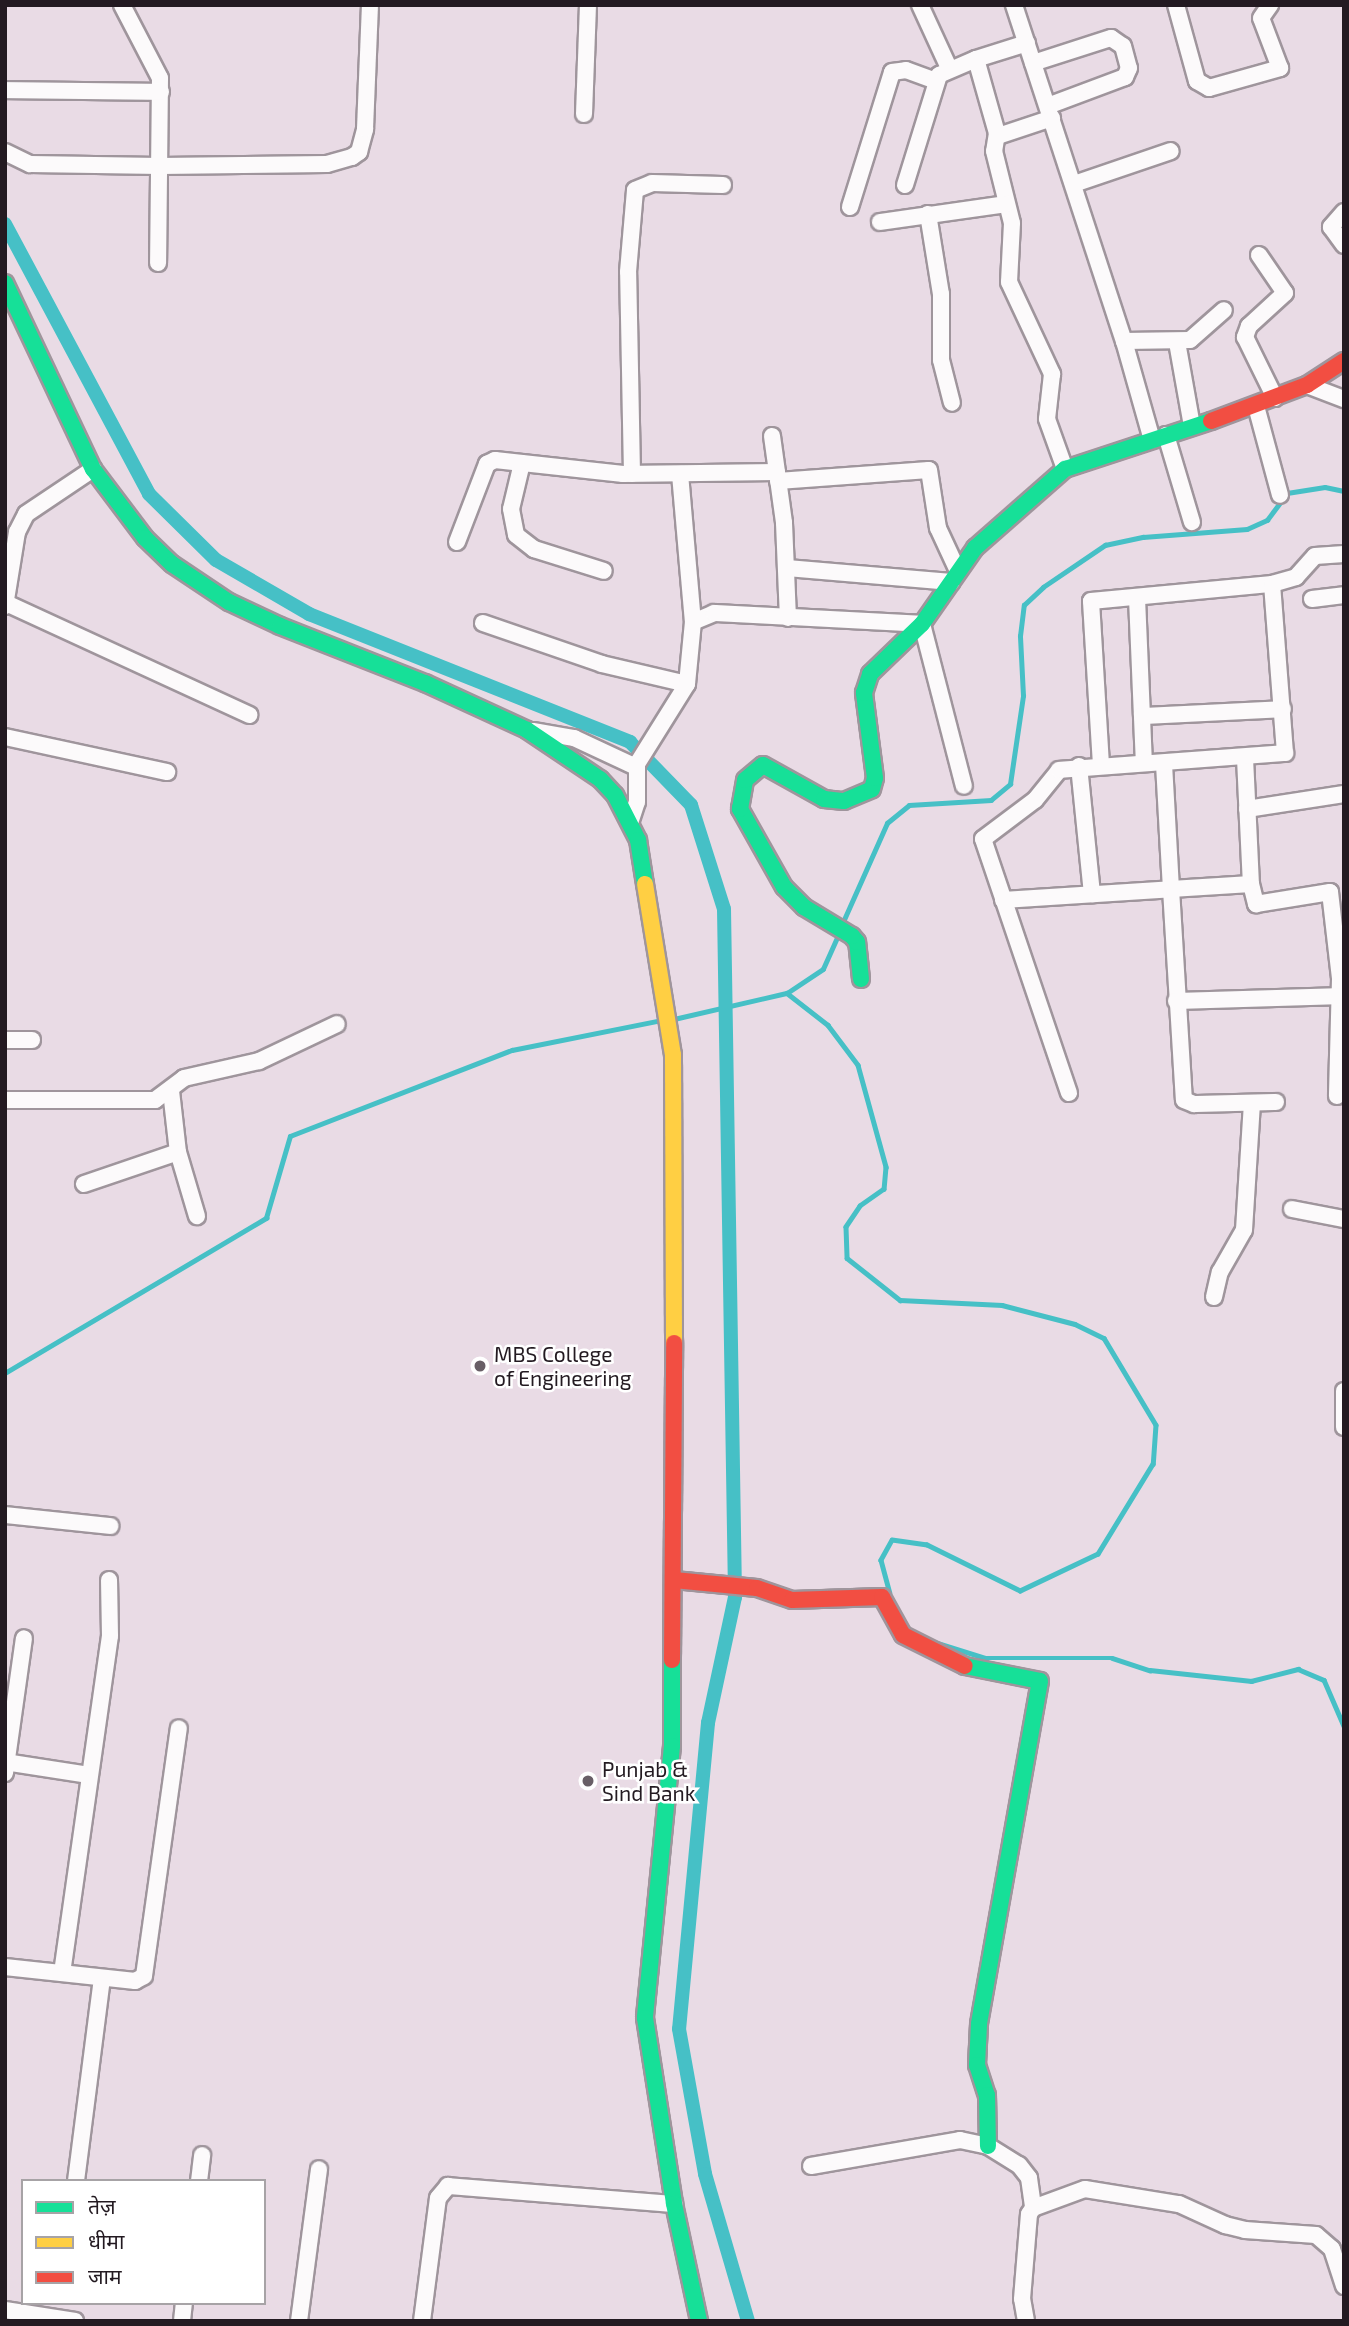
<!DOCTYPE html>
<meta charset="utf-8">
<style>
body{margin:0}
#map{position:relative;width:1349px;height:2326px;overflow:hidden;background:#e9dbe5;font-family:"Exo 2","Noto Sans Devanagari",sans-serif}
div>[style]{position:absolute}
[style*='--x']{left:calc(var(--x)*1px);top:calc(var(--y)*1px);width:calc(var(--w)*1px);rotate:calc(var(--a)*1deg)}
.stream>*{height:4.5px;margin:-2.25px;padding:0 2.25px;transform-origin:2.25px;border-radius:2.25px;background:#46c0c6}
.canal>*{height:14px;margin:-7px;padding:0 7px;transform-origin:7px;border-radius:7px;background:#46c0c6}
.roads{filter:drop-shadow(2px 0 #9f959c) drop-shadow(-2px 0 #9f959c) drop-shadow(0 2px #9f959c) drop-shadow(0 -2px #9f959c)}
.street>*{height:16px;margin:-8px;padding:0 8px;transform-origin:8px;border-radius:8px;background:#fcfafb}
.fast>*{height:16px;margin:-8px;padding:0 8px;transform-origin:8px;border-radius:8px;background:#16e098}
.slow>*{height:16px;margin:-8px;padding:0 8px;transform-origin:8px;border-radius:8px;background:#ffcf43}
.jam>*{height:16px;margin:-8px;padding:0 8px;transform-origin:8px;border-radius:8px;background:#f24e42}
.dots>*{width:19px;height:19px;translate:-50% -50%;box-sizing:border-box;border:4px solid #fff;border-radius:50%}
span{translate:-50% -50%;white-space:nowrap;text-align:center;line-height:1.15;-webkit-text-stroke:5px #fff;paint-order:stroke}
.poi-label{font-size:21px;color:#231a21}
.left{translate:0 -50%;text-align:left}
.frame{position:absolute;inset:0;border:7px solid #231a21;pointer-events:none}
.legend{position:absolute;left:21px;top:2179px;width:245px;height:126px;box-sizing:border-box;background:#fff;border:2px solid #a7a3a6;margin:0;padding:9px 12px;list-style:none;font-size:21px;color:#231a21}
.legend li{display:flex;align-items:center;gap:14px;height:35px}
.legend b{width:35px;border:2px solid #a7a3a6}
</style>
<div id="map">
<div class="stream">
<i style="--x:843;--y:922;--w:108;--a:-66"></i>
<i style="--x:887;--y:823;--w:28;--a:-39"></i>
<i style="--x:909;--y:805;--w:82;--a:-3.5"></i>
<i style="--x:991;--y:800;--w:25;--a:-40"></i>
<i style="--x:1010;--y:784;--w:89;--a:-81.6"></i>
<i style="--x:1023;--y:696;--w:60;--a:-92.9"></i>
<i style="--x:1020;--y:636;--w:31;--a:-83"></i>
<i style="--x:1024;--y:605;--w:26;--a:-43"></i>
<i style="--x:1043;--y:587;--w:75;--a:-34.1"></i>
<i style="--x:1105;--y:545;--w:39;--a:-12"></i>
<i style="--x:1143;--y:537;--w:104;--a:-4.4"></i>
<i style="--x:1247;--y:529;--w:22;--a:-24"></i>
<i style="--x:1267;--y:520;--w:34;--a:-53"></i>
<i style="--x:1287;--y:493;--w:38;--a:-9"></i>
<i style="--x:1325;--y:487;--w:19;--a:12"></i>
<i style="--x:787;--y:993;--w:52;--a:38"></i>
<i style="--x:828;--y:1025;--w:50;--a:53.1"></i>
<i style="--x:858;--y:1065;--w:106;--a:74.6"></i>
<i style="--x:886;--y:1167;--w:22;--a:95"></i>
<i style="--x:884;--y:1189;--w:29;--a:145"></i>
<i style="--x:860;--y:1206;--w:25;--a:124"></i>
<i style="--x:846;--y:1227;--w:31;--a:88"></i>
<i style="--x:847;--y:1258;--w:68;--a:38.4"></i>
<i style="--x:900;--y:1300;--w:102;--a:2.8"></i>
<i style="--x:1002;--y:1305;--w:75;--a:14.6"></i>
<i style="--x:1075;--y:1324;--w:32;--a:26"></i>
<i style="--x:1104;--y:1338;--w:101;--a:59.1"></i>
<i style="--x:1156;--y:1425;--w:39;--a:94"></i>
<i style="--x:1153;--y:1464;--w:105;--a:121.4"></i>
<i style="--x:1098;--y:1554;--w:86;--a:154.6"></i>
<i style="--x:1020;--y:1591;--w:104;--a:-153.7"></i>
<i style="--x:927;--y:1545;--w:35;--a:-172"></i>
<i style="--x:892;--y:1540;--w:23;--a:119"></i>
<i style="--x:881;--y:1560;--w:34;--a:75"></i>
<i style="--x:674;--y:1019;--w:116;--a:-13"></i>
<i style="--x:787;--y:993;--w:43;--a:-33.7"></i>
<i style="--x:823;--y:969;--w:35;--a:-66"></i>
<i style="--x:5;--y:1373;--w:304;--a:-30.7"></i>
<i style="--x:266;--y:1218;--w:85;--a:-73.7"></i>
<i style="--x:290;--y:1136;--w:238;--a:-21.2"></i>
<i style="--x:512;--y:1050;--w:153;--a:-11.3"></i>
<i style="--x:931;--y:1641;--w:58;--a:17.2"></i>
<i style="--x:986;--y:1658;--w:126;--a:0"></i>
<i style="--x:1112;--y:1658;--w:40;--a:18"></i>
<i style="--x:1150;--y:1670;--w:102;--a:6.2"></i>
<i style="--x:1251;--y:1681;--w:49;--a:-14.3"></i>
<i style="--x:1298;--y:1669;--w:28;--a:23"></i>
<i style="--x:1324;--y:1680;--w:50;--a:66.5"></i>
</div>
<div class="canal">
<i style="--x:5;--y:224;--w:306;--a:61.9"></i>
<i style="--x:149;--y:494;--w:94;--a:44.6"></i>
<i style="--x:216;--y:560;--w:108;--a:30.1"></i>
<i style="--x:309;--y:614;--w:346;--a:21.7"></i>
<i style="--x:630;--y:742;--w:88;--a:45.9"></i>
<i style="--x:691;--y:805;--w:109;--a:72.4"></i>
<i style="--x:724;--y:909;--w:688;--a:89.08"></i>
<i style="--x:735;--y:1597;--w:129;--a:102.1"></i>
<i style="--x:708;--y:1723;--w:307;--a:95.4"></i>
<i style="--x:679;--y:2029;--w:147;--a:79.8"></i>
<i style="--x:705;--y:2174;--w:153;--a:73.7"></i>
</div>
<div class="roads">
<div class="street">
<i style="--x:122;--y:5;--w:82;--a:62.5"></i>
<i style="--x:160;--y:78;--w:185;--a:90.6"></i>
<i style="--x:920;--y:5;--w:69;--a:65.3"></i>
<i style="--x:1014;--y:5;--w:354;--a:71.9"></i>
<i style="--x:1176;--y:5;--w:79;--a:74.6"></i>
<i style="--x:1197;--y:81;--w:14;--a:30"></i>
<i style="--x:1209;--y:88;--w:74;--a:-15.7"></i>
<i style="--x:1280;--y:68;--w:53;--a:-110.8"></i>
<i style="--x:1261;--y:18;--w:16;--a:-55"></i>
<i style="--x:1027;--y:43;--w:53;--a:162.6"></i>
<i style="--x:976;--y:59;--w:77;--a:74.2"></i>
<i style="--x:997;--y:133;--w:18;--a:99"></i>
<i style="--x:994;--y:151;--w:74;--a:76"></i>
<i style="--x:1012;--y:223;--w:59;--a:92.9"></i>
<i style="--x:1009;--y:282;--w:102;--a:64.9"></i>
<i style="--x:1052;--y:374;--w:45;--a:96.3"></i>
<i style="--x:1047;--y:419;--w:53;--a:70.2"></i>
<i style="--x:1033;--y:63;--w:82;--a:-17.8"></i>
<i style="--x:1111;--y:38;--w:14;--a:34"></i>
<i style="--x:1123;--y:46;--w:23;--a:75"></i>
<i style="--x:1129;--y:68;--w:10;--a:114"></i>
<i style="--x:1125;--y:77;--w:82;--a:159.4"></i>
<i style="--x:5;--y:90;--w:156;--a:0.7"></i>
<i style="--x:584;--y:114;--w:109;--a:-87.9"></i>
<i style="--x:998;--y:136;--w:57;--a:-18.4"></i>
<i style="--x:5;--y:152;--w:28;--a:26"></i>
<i style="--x:30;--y:164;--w:130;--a:0.9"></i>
<i style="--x:160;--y:166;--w:167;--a:-0.7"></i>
<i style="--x:327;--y:164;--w:26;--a:-16"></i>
<i style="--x:352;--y:157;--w:9;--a:-36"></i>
<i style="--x:359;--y:152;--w:24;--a:-75"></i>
<i style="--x:365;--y:129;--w:124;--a:-87.7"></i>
<i style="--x:1074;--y:184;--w:102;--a:-18.8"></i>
<i style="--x:905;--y:185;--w:115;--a:-72.8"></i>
<i style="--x:939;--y:75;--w:40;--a:-23.4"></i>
<i style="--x:850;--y:207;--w:141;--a:-72.7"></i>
<i style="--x:892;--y:72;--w:14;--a:-8"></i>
<i style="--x:906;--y:70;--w:32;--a:20"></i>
<i style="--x:1344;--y:212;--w:20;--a:131"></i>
<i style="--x:1331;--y:227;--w:22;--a:54"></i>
<i style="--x:928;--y:214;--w:81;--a:80.8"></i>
<i style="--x:941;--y:294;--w:66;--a:90"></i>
<i style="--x:941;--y:360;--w:44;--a:75.7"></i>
<i style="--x:880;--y:222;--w:127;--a:-8.1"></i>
<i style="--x:1259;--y:255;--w:46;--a:55.6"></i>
<i style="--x:1285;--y:293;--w:49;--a:137.5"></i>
<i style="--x:1249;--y:326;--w:12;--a:110"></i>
<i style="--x:1245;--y:337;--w:68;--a:63.8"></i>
<i style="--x:1177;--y:342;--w:85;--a:79.9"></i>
<i style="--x:1307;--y:385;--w:40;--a:21"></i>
<i style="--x:1256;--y:406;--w:92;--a:74.9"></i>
<i style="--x:1166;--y:435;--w:91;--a:73.4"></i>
<i style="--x:772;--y:436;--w:88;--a:82.1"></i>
<i style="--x:784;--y:523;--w:95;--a:87.6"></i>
<i style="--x:1152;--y:440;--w:103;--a:-105.8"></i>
<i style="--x:1124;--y:341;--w:66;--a:-0.9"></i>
<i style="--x:1190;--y:340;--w:45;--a:-41.4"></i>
<i style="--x:522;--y:463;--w:47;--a:103.4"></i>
<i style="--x:511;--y:509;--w:26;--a:79"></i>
<i style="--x:516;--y:535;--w:23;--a:38"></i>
<i style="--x:534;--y:549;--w:73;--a:17.4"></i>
<i style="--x:632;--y:474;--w:202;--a:-91.1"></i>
<i style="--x:628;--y:272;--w:82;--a:-85.1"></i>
<i style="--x:635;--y:190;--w:18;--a:-22"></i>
<i style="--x:652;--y:183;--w:71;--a:1.6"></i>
<i style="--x:680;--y:474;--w:149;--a:85"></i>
<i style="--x:778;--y:481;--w:151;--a:-4.2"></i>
<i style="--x:929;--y:470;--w:59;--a:81.2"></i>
<i style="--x:938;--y:528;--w:47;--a:65.1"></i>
<i style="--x:457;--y:542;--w:84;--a:-69"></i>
<i style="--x:487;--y:464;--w:9;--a:-27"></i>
<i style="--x:495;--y:460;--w:129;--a:6.2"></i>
<i style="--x:623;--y:474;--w:154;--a:-0.7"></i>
<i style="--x:787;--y:568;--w:165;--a:4.9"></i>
<i style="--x:1137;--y:598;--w:165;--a:87.6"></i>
<i style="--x:1312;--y:599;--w:32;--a:-7"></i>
<i style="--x:6;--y:603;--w:268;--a:24.7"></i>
<i style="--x:5;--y:606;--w:75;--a:-80.8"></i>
<i style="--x:17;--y:532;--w:20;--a:-63"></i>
<i style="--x:26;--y:514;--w:81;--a:-33.9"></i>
<i style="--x:483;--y:623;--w:126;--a:19"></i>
<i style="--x:602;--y:664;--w:87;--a:13.2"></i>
<i style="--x:1142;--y:716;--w:141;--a:-2.8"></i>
<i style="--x:533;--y:731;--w:42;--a:9.7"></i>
<i style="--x:574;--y:738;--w:68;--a:25.1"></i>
<i style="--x:5;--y:737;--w:166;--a:12.2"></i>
<i style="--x:1245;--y:758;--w:126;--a:87.3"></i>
<i style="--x:1164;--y:764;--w:125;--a:86.8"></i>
<i style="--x:1171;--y:889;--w:80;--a:-3.6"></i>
<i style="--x:1251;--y:884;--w:21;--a:76"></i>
<i style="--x:1256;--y:904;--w:75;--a:-9.2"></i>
<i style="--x:1330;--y:892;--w:88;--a:83.4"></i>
<i style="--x:1340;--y:979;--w:117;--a:91.5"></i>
<i style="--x:1101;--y:765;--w:164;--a:-93.5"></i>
<i style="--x:1091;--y:601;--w:182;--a:-5.4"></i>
<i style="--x:1079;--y:766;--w:129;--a:84.2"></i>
<i style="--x:1247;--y:809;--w:98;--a:-8.8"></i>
<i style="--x:631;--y:820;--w:19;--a:-72"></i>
<i style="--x:637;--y:802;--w:38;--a:-90"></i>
<i style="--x:637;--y:764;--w:94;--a:-58"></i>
<i style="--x:687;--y:684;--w:62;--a:-84.5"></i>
<i style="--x:693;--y:622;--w:23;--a:-23"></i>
<i style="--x:714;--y:613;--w:208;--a:3"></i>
<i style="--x:922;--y:624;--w:167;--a:75.5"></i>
<i style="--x:1003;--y:900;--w:168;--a:-3.7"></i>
<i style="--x:1171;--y:889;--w:211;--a:86.5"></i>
<i style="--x:1184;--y:1100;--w:11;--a:22"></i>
<i style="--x:1194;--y:1104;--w:82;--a:-1.4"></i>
<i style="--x:1176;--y:1001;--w:168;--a:-1.7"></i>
<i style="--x:5;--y:1040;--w:27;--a:0"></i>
<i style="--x:171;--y:1091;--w:61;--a:83.5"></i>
<i style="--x:178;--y:1152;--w:67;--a:73.5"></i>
<i style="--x:1069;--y:1093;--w:268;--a:-108.7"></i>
<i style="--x:983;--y:839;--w:65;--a:-36.9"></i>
<i style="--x:1035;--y:800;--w:38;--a:-51"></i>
<i style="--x:1059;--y:770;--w:227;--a:-4.3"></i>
<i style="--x:1285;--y:753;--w:169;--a:-94.4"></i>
<i style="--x:1272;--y:584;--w:25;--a:-16"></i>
<i style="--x:1296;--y:577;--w:28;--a:-48"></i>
<i style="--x:1315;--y:556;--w:29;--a:-4"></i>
<i style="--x:5;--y:1100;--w:150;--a:0"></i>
<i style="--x:155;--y:1100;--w:36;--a:-37"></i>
<i style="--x:184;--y:1078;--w:77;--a:-12.8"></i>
<i style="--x:259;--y:1061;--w:86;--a:-25.4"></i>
<i style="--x:84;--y:1184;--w:99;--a:-18.8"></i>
<i style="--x:1292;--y:1209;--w:53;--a:10.9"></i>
<i style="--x:1214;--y:1297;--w:26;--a:-77"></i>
<i style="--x:1220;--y:1272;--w:48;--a:-60.3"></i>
<i style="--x:1244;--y:1230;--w:127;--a:-86.4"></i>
<i style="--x:1344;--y:1391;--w:36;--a:90"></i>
<i style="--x:5;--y:1515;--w:106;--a:6"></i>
<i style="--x:5;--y:1762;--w:85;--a:8.8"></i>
<i style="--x:5;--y:1773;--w:136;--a:-82"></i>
<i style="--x:5;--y:1967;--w:131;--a:6.1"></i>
<i style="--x:135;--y:1981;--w:10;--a:-29"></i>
<i style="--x:144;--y:1976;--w:250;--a:-82"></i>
<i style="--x:62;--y:1973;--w:340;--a:-81.9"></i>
<i style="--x:110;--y:1636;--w:56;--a:-91"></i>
<i style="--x:811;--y:2166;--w:151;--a:-9.9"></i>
<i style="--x:960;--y:2140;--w:29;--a:12"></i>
<i style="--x:988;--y:2146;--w:36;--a:32"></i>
<i style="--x:1019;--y:2165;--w:16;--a:52"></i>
<i style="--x:1029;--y:2178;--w:30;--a:82"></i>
<i style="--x:76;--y:2181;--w:204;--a:-82.7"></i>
<i style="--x:199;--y:2181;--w:26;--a:-83"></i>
<i style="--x:5;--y:2310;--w:71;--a:8.9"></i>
<i style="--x:182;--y:2321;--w:18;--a:-84"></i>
<i style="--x:299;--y:2321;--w:153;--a:-82.5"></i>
<i style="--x:422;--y:2321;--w:124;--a:-82.6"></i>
<i style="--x:438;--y:2198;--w:16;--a:-50"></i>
<i style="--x:448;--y:2186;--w:227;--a:4.6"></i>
<i style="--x:1026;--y:2321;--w:22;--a:-100"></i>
<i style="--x:1022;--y:2299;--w:85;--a:-85.3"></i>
<i style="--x:1029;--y:2214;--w:7;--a:-56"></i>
<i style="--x:1033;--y:2208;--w:55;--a:-20.1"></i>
<i style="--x:1085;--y:2189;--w:95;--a:9.1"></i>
<i style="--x:1179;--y:2204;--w:51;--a:24.5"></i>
<i style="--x:1225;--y:2225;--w:21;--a:14"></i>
<i style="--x:1245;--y:2230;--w:71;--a:4"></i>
<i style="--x:1316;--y:2235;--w:21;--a:41"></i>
<i style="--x:1332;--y:2249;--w:39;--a:72"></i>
</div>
<div class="fast">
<i style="--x:5;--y:283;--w:206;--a:64.7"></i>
<i style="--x:93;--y:469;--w:86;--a:53"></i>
<i style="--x:145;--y:538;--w:37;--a:44"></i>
<i style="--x:172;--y:564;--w:69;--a:33.7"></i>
<i style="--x:229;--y:602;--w:56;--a:25.2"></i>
<i style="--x:280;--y:626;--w:156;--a:21.5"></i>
<i style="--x:425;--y:683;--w:112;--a:24.7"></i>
<i style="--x:527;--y:730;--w:88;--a:33.9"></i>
<i style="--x:600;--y:779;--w:22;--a:47"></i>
<i style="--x:615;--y:795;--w:51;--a:62.9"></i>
<i style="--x:638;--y:840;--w:45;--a:81"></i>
<i style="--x:861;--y:979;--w:37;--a:-96"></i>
<i style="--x:857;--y:942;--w:8;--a:-130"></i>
<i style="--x:852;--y:936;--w:56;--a:-148.9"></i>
<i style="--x:804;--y:907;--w:28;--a:-135"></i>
<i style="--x:784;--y:887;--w:90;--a:-119.4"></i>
<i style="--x:740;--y:809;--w:29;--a:-80"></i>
<i style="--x:745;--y:780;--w:23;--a:-40"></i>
<i style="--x:763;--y:765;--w:70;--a:29.1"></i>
<i style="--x:824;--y:799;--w:20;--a:6"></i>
<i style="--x:844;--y:801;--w:30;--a:-23"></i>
<i style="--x:872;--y:789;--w:11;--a:-75"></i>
<i style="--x:875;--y:778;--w:86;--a:-97.4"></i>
<i style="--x:864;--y:693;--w:20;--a:-72"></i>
<i style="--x:870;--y:674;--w:72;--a:-43.9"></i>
<i style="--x:922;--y:624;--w:93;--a:-55.1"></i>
<i style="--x:975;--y:548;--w:120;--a:-41.3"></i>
<i style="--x:1065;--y:469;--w:154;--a:-18.2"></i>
<i style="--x:672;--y:1660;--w:86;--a:90"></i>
<i style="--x:672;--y:1746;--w:273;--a:95.7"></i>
<i style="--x:645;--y:2018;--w:188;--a:81.1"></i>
<i style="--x:674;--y:2204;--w:120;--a:77.9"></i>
<i style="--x:965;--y:1666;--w:76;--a:11.3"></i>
<i style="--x:1040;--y:1681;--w:348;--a:100.1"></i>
<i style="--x:979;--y:2024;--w:41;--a:92.8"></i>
<i style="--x:977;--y:2065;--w:32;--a:72"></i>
<i style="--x:987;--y:2095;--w:51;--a:88.9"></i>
</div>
<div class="slow">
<i style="--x:645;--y:884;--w:173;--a:80.7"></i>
<i style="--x:673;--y:1055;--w:288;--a:89.8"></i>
</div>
<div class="jam">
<i style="--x:1211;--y:421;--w:103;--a:-20.6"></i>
<i style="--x:1307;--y:385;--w:44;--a:-33"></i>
<i style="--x:674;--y:1580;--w:83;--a:5.5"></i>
<i style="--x:757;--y:1588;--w:37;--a:19"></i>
<i style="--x:792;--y:1600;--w:90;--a:-1.9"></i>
<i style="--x:882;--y:1597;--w:43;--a:61.1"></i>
<i style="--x:903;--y:1635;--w:69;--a:26.6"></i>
<i style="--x:672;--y:1660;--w:317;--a:-89.6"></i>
</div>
</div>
<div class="dots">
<i style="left:480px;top:1366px;background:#685e66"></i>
<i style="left:588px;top:1781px;background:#685e66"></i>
</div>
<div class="poi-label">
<span class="left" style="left:494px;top:1366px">MBS College<br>of Engineering</span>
<span class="left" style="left:602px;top:1781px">Punjab &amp;<br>Sind Bank</span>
</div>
<div class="frame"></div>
<ul class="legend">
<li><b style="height:9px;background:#16e098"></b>तेज़</li>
<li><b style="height:9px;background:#ffcf43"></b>धीमा</li>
<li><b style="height:9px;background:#f24e42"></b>जाम</li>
</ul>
</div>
